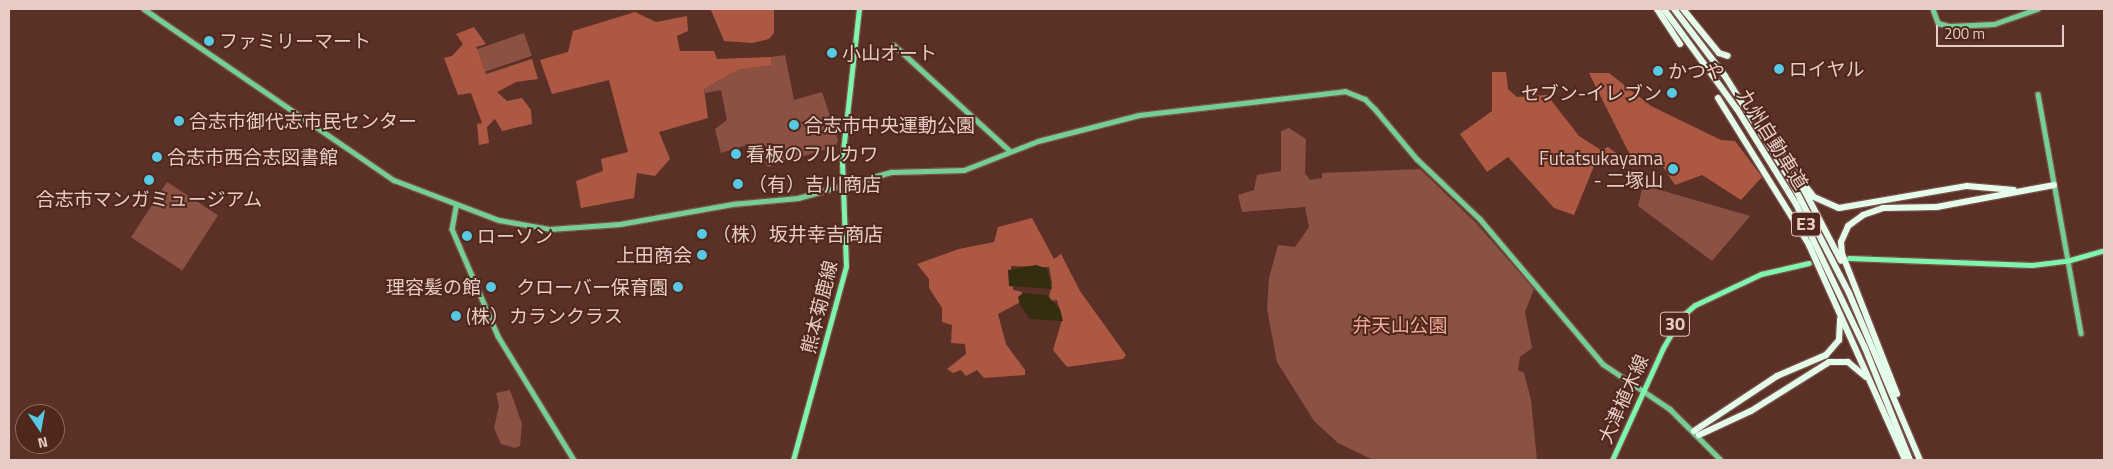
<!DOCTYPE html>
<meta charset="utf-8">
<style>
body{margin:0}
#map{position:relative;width:2113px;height:469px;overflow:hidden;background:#5b3127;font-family:"Titillium Web","Noto Sans JP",sans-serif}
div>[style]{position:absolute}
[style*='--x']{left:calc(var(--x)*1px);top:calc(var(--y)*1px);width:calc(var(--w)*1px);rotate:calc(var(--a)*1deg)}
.green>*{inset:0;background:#8b5143;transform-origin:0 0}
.forest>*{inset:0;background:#ad5843}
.water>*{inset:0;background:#352d10}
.roads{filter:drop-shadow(1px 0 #775047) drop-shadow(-1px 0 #775047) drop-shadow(0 1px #775047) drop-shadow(0 -1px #775047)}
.secondary>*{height:4.5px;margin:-2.25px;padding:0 2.25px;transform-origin:2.25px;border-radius:2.25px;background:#74ce95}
.primary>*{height:5px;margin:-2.5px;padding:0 2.5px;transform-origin:2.5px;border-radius:2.5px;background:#7ef5ac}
.highway>*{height:6px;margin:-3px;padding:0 3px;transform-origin:3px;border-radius:3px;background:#e5feec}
.dots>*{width:14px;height:14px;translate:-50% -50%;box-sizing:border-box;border:2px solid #4f271d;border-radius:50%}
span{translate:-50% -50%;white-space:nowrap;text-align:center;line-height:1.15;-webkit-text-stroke:4px #4f271d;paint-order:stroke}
.shield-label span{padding:1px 4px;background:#4f271d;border:1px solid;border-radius:4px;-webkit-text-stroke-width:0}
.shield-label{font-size:18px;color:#e6ccc5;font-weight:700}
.poi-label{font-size:19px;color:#e6ccc5}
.left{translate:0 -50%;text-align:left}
.right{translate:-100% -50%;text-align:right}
.street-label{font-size:19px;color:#e6ccc5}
.park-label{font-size:19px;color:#f1aa98}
.frame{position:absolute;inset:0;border:10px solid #e6ccc5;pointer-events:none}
.north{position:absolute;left:15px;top:404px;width:50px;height:50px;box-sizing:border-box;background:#4f271d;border:1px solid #8b6960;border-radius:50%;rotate:168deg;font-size:14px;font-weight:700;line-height:20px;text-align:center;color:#e6ccc5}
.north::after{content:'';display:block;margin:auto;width:18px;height:22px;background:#57c9e2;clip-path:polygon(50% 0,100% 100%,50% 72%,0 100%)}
.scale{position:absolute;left:1936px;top:25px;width:128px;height:22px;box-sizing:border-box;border:2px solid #e6ccc5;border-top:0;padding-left:6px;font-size:15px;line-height:18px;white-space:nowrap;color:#e6ccc5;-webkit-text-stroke:4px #4f271d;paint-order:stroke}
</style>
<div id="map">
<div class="green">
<i style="left:524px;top:33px;width:24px;height:52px;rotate:71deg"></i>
<i style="clip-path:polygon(785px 55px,794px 100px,822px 92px,838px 140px,836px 146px,768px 167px,750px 144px,721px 153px,715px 129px,727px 120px,721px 90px,705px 93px,704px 89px,738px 70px,772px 65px,771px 57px)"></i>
<i style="clip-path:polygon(1289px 128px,1306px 139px,1305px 173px,1310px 180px,1322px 178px,1322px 173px,1420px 169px,1475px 222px,1534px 289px,1525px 312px,1532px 348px,1520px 357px,1518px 370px,1524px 373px,1531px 400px,1537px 460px,1373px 460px,1338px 443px,1314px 421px,1277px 362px,1267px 309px,1269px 278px,1278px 245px,1295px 247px,1309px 227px,1305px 207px,1242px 212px,1238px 195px,1254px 190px,1257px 175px,1281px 171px,1281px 131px)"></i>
<i style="left:167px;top:182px;width:61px;height:66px;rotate:33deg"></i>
<i style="clip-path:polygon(1643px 185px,1750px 216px,1712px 261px,1638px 206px)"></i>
<i style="clip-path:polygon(510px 390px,522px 424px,520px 446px,515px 448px,501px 444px,494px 428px,499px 406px,496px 393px)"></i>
</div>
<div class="forest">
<i style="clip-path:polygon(774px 9px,774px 33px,769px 39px,752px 43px,724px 41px,711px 10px)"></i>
<i style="clip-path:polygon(635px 12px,656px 22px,687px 16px,688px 31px,677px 36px,680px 51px,714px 51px,717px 59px,771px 57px,772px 65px,738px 70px,704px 89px,708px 118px,659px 132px,670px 159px,655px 176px,637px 173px,634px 198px,581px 208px,576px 181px,603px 171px,601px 159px,628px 152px,609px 80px,552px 94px,540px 60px,568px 52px,573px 31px)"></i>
<i style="clip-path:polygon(474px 27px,486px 44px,476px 47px,486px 74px,532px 59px,538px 79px,516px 82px,497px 92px,507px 101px,522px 98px,531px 110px,532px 124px,502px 131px,495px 119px,487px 127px,489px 143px,479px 145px,477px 124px,482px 123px,471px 93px,458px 95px,444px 58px,452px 56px,463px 44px,456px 34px)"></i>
<i style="clip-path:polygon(1492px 72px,1506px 72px,1508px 89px,1517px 97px,1547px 95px,1579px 136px,1601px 150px,1608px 147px,1624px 159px,1614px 167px,1594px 166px,1574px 215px,1554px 208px,1508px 157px,1487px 172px,1460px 134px,1492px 111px)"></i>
<i style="clip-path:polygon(1589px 73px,1609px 73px,1651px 106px,1721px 140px,1735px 141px,1762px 177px,1741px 200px,1702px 175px,1675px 185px,1661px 164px,1630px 155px)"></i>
<i style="clip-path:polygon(1032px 218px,1054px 259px,1061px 254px,1080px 291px,1126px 355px,1123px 359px,1067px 367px,1053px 350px,1062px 320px,1057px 300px,1051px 301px,1049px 297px,1052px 283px,1049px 267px,1011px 266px,1013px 290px,1022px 292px,1022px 301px,998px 314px,1006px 344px,1025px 370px,1025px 375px,984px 378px,977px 370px,966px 376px,961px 370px,953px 373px,947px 369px,966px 354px,965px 344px,951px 343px,952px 325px,942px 322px,942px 308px,929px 288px,929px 279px,917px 264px,959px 249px,994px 242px,998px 227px)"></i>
</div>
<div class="water">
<i style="clip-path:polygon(1036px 265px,1047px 269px,1052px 289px,1009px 286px,1008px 270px)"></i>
<i style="clip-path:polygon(1023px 293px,1047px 295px,1060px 309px,1063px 321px,1030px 319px,1020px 305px,1018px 297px)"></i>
</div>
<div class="roads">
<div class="secondary">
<i style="--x:144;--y:9;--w:303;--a:34.4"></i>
<i style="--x:394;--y:180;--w:112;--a:20.9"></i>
<i style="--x:499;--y:220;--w:52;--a:10"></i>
<i style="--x:550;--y:229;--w:70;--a:-4.1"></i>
<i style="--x:620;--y:224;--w:114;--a:-10.1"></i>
<i style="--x:732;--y:204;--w:66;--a:-5.2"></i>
<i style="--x:798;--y:198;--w:97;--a:-15.6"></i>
<i style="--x:891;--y:172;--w:73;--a:-1.6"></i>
<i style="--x:964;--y:170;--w:79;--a:-21.4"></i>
<i style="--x:1038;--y:141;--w:104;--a:-14.4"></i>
<i style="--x:1139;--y:115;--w:207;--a:-6.6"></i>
<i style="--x:1345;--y:91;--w:22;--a:22"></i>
<i style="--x:1365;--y:99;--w:14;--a:45"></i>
<i style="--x:1375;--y:109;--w:65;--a:50"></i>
<i style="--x:1417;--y:159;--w:87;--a:43.6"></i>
<i style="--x:1480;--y:219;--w:190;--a:49.7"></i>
<i style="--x:1603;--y:364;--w:81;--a:33.9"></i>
<i style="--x:1670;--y:409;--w:72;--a:45"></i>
<i style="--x:1933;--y:9;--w:15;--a:70"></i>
<i style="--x:1938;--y:23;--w:11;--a:15"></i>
<i style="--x:1949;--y:26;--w:45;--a:-2.5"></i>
<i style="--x:1994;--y:24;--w:46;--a:-19.2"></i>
<i style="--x:894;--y:45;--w:157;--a:42.4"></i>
<i style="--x:2038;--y:94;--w:243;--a:79.8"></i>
<i style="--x:456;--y:207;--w:22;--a:100"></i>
<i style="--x:452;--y:229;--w:116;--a:66.7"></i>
<i style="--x:498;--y:336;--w:145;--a:58.5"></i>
</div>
<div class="primary">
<i style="--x:1849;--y:258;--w:183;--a:2.2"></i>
<i style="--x:2032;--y:265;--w:38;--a:-7"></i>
<i style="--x:2070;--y:260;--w:35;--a:-16"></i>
<i style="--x:793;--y:460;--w:201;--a:-74.7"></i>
<i style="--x:846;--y:266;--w:106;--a:-92.2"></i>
<i style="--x:842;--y:160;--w:152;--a:-83.6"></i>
<i style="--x:1612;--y:460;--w:123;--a:-65.5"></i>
<i style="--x:1663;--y:348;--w:36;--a:-60"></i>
<i style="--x:1681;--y:317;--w:18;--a:-41"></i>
<i style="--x:1695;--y:305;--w:73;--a:-25.2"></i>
<i style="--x:1761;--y:274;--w:49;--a:-12.9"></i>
</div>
<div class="highway">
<i style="--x:1657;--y:9;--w:42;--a:56.7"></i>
<i style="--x:1664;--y:9;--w:124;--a:53.9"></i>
<i style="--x:1737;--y:109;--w:112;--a:58.2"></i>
<i style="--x:1796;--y:204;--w:160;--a:64.4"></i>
<i style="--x:1865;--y:348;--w:121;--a:68.1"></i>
<i style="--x:1674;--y:9;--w:84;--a:52.7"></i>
<i style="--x:1725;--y:76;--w:126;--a:57.9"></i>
<i style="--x:1792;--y:183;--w:124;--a:62.6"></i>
<i style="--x:1849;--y:293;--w:181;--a:67"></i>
<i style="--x:1683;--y:9;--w:57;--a:50.7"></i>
<i style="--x:1719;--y:53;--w:9;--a:18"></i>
<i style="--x:1718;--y:98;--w:173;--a:58.2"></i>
<i style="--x:1809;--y:245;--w:235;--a:65.9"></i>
<i style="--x:1775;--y:134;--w:48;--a:62.9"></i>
<i style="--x:1796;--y:174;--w:29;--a:52"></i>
<i style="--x:1814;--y:197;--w:27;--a:24"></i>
<i style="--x:1839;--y:208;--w:130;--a:-9.8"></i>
<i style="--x:1967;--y:186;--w:47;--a:4.9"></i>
<i style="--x:1803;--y:188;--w:82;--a:62.5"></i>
<i style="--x:1897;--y:394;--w:150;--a:-111.4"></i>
<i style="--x:1842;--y:254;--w:12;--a:-95"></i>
<i style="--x:1841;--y:242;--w:17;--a:-66"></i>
<i style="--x:1848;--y:226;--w:19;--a:-36"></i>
<i style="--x:1863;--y:215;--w:21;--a:-19"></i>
<i style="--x:1883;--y:208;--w:54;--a:-1.1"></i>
<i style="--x:1937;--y:207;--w:119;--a:-10.6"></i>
<i style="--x:1694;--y:431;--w:100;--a:-33.5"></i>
<i style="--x:1777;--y:376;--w:53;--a:-23.2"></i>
<i style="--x:1826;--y:355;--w:20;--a:-49"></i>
<i style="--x:1839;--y:340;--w:21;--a:-87"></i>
<i style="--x:1699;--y:435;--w:57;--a:-24.8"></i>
<i style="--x:1751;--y:411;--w:92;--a:-32.1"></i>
<i style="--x:1829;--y:362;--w:19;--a:0"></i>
<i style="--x:1848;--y:362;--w:23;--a:40"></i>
</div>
</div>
<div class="dots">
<i style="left:209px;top:41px;background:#57c9e2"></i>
<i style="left:832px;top:53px;background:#57c9e2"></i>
<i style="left:1779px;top:69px;background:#57c9e2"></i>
<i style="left:1658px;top:71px;background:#57c9e2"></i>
<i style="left:1672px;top:93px;background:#57c9e2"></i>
<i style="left:179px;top:121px;background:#57c9e2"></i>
<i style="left:794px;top:125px;background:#57c9e2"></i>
<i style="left:736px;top:154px;background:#57c9e2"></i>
<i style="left:157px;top:157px;background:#57c9e2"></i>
<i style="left:1673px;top:169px;background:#57c9e2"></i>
<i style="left:149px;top:180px;background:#57c9e2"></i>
<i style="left:738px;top:184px;background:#57c9e2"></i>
<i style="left:702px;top:234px;background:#57c9e2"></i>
<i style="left:467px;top:236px;background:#57c9e2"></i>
<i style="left:702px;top:255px;background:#57c9e2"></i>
<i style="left:491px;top:287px;background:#57c9e2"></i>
<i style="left:678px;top:287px;background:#57c9e2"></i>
<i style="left:456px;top:316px;background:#57c9e2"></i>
</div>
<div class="shield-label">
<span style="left:1806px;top:224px">E3</span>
<span style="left:1675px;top:324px">30</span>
</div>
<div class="poi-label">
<span class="left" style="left:219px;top:41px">ファミリーマート</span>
<span class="left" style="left:842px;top:53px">小山オート</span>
<span class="left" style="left:1789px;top:69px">ロイヤル</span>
<span class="left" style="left:1668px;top:71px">かつや</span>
<span class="right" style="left:1662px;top:93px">セブン-イレブン</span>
<span class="left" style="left:189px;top:121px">合志市御代志市民センター</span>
<span class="left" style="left:804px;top:125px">合志市中央運動公園</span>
<span class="left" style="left:746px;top:154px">看板のフルカワ</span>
<span class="left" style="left:167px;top:157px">合志市西合志図書館</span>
<span class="right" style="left:1663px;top:169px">Futatsukayama<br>- 二塚山</span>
<span class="left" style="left:748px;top:184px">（有）吉川商店</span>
<span style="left:149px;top:199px">合志市マンガミュージアム</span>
<span class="left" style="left:712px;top:234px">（株）坂井幸吉商店</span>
<span class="left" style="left:477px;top:236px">ローソン</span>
<span class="right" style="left:692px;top:255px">上田商会</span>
<span class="right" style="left:481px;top:287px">理容髪の館</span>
<span class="right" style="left:668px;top:287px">クローバー保育園</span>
<span class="left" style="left:466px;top:316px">(株）カランクラス</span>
</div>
<div class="street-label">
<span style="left:1773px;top:139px;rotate:58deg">九州自動車道</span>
<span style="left:819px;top:307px;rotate:-76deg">熊本菊鹿線</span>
<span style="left:1623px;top:399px;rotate:-66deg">大津植木線</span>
</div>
<div class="park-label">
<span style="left:1400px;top:325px">弁天山公園</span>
</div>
<div class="frame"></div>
<div class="north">N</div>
<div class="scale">200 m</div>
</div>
